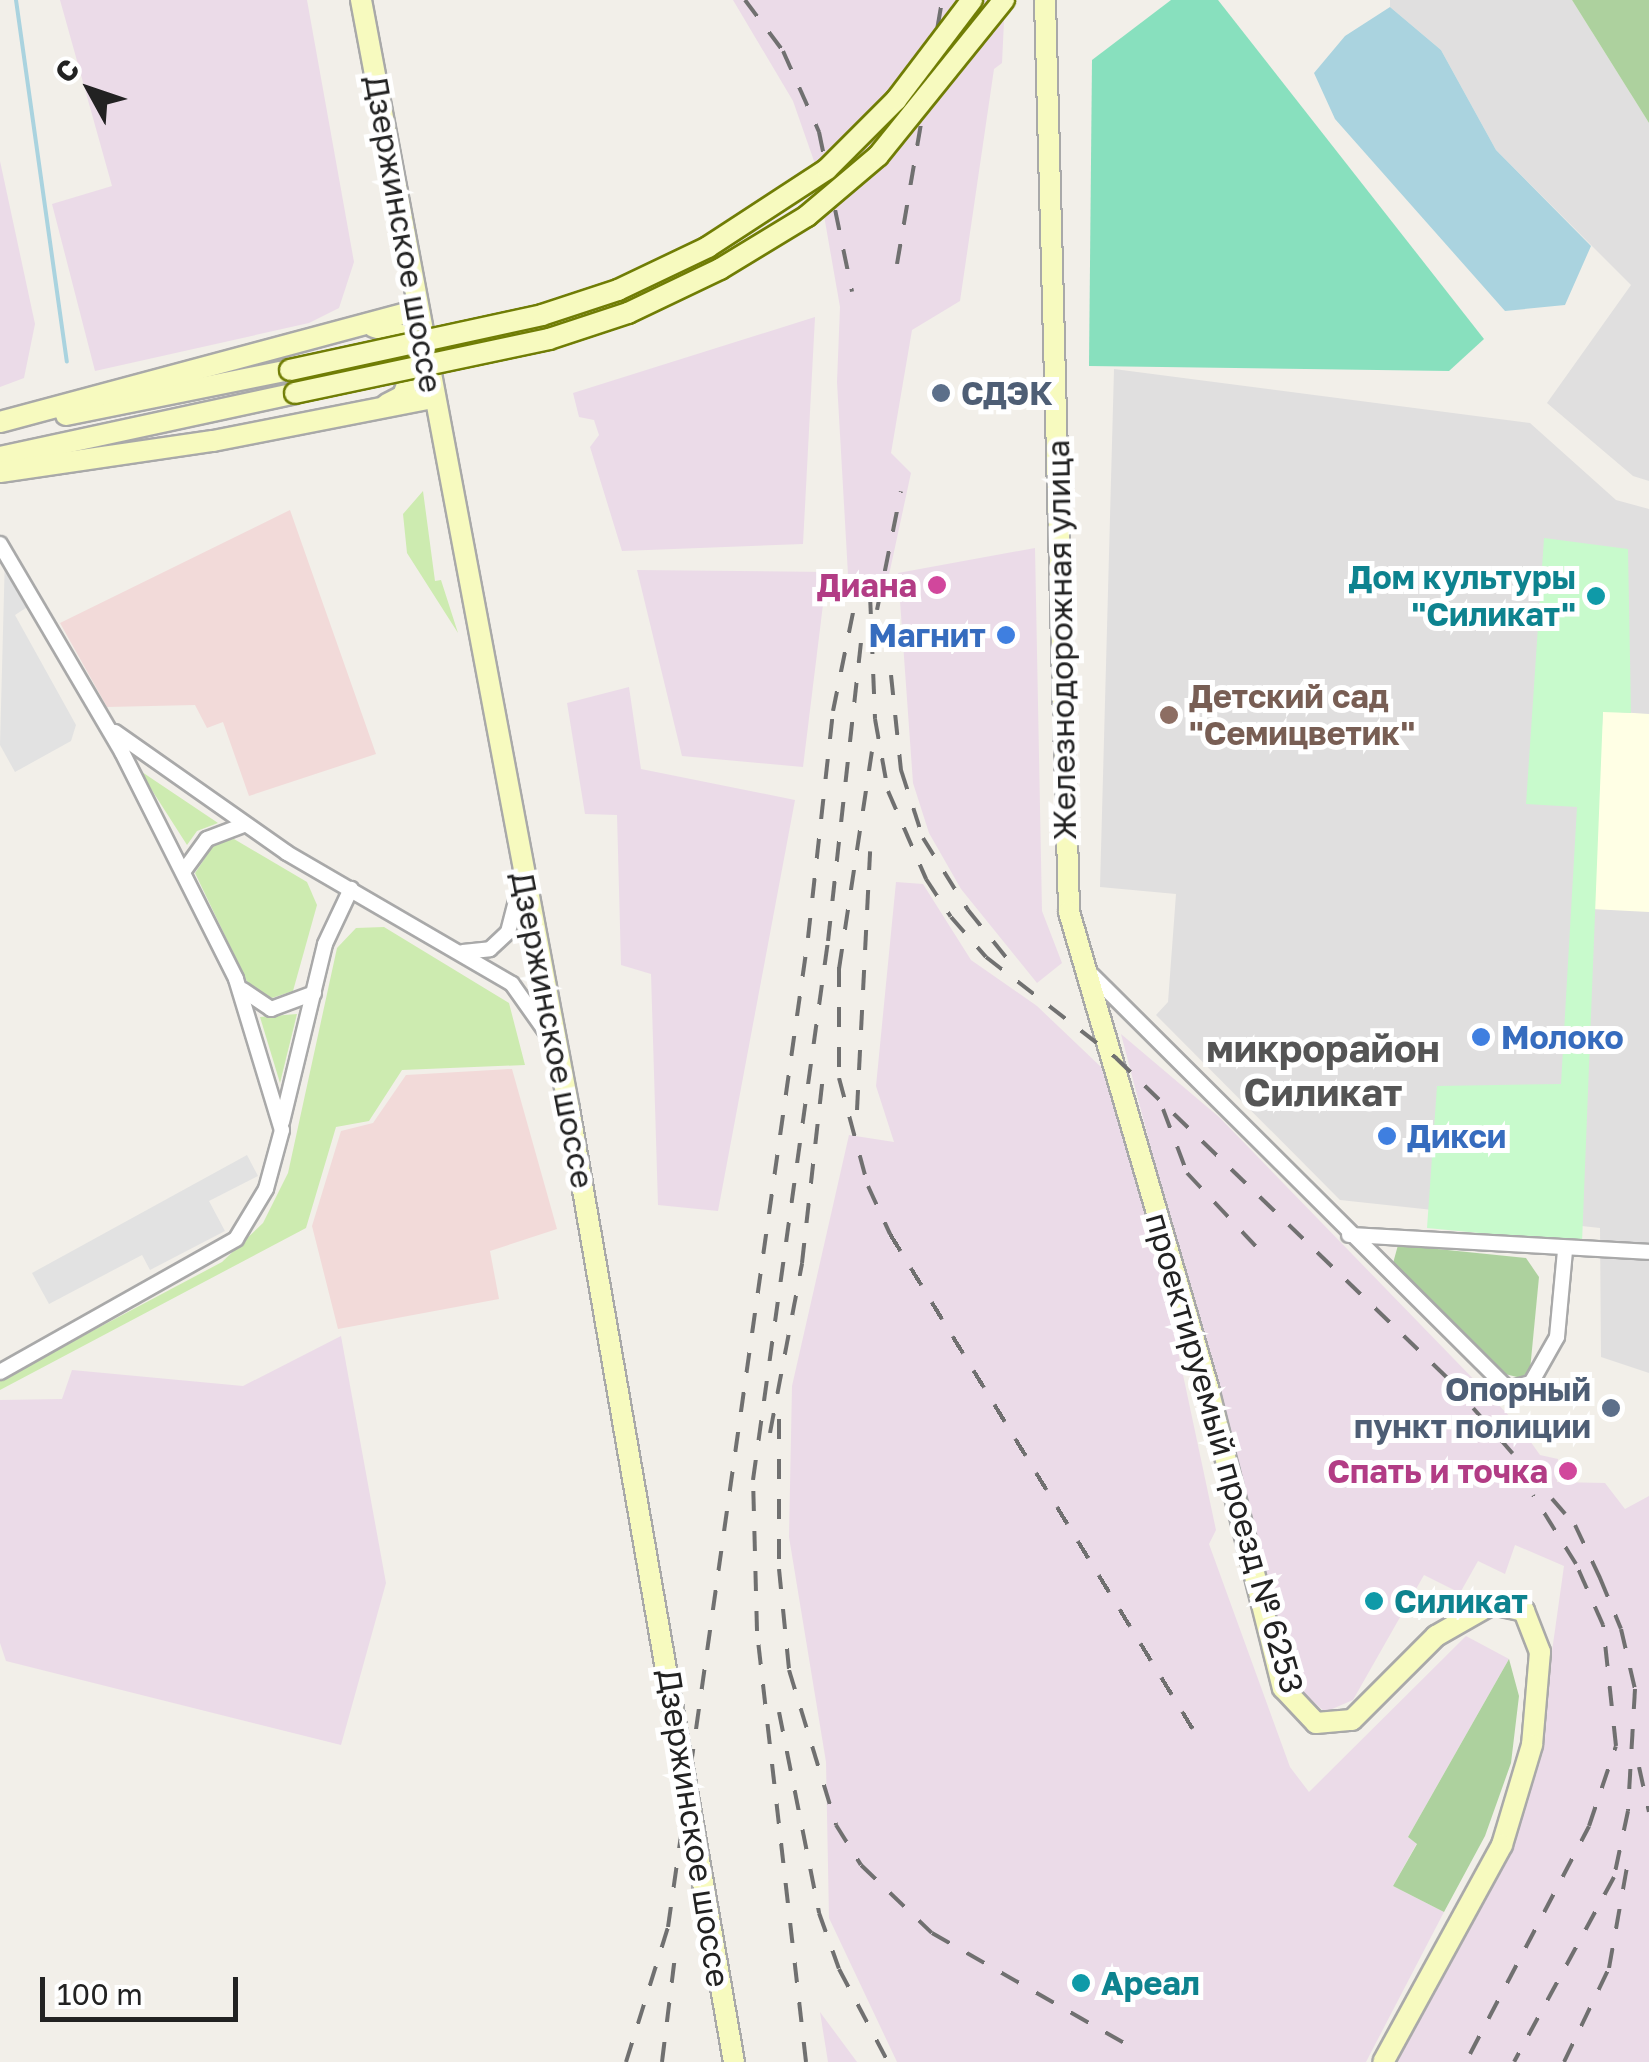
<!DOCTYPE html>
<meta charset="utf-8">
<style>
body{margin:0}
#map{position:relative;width:1649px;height:2062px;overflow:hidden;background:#f2efe9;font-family:"Golos Text",sans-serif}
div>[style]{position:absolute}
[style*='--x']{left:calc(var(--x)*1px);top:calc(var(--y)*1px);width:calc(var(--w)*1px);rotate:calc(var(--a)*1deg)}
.residential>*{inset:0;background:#e0dfdf}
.commercial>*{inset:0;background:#f2dad9}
.industrial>*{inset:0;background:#ebdbe8}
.education>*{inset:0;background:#ffffe5}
.grass>*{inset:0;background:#cdebb0}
.forest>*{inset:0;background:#add19e}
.park>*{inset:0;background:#c8facc}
.pitch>*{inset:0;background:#88e0be}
.parking>*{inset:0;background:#e2e2e2}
.water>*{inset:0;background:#aad3df}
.stream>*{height:4px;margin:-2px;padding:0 2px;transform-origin:2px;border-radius:2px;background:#aad3df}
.roads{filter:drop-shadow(2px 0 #a9a9a9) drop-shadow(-2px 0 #a9a9a9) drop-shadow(0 2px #a9a9a9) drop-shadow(0 -2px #a9a9a9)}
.street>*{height:14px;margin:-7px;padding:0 7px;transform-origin:7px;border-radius:7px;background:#fff}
.secondary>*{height:20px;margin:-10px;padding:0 10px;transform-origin:10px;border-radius:10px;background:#f7fabf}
.rail>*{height:4px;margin-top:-2px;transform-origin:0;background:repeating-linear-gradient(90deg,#707070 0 20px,transparent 0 40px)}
.bridges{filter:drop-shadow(2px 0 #707d05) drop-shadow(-2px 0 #707d05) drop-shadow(0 2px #707d05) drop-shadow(0 -2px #707d05)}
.secondary-bridge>*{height:20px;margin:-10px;padding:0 10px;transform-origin:10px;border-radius:10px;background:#f7fabf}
.dots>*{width:28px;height:28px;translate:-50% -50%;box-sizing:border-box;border:5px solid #fff;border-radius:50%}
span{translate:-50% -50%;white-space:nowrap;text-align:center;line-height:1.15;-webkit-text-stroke:10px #fff;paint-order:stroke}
.street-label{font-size:32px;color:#222}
.service-label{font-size:32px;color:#4e5e75;font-weight:700}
.left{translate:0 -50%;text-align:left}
.right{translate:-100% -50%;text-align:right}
.culture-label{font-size:32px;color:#0d838f;font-weight:700}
.hotel-label{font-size:32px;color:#b23c85;font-weight:700}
.shop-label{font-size:32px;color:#366cbe;font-weight:700}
.education-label{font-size:32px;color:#785e54;font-weight:700}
.quarter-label{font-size:38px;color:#555;font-weight:700}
.north{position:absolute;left:40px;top:40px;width:100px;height:100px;-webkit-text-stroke:8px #fff;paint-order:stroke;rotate:310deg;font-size:28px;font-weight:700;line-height:40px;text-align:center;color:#222}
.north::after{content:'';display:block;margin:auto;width:35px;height:45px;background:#222;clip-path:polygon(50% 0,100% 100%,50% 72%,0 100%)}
.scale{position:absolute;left:40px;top:1977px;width:198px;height:45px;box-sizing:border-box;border:5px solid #222;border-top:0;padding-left:12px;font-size:30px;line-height:35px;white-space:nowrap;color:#222;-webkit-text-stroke:8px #fff;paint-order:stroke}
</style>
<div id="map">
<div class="residential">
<i style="clip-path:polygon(1390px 0,1572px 0,1649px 123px,1649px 481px,1633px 476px,1547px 403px,1631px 285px,1496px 150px,1441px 50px,1390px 7px)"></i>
<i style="clip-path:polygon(1114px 369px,1530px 423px,1616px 500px,1649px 509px,1649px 1373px,1601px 1357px,1600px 1228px,1340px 1200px,1156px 1015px,1168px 1002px,1176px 894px,1100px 887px)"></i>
</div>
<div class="commercial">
<i style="clip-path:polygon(290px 510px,376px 754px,249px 796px,223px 722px,207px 728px,195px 705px,107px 707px,60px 623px)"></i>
<i style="clip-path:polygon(512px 1069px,557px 1229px,490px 1251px,499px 1299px,338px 1329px,312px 1226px,341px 1131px,373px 1123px,406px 1075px)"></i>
</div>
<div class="industrial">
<i style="clip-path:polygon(60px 0,307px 0,354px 262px,339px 308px,309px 323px,95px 371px,52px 204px,112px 186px)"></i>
<i style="clip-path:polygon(733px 0,1005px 0,1002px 63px,994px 69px,960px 301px,912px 330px,891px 453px,911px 473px,884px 598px,849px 592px,837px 382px,840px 307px,815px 164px,793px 101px)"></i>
<i style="clip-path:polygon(0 161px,35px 324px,24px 378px,0 387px)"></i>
<i style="clip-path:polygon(815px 317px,803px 544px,622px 551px,590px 447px,599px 435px,594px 420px,579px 417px,573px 393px)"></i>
<i style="clip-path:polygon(1035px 548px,1042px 911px,1062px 963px,1037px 983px,961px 889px,929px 833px,913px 783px,898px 573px)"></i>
<i style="clip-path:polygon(637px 570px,827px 572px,803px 767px,682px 756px)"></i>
<i style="clip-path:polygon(629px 687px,641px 769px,795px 800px,718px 1211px,658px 1205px,651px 974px,621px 965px,617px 815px,585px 814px,567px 703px)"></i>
<i style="clip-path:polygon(896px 882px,923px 884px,971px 960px,1037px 1006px,1101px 1067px,1145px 1196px,1216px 1530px,1209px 1544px,1290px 1767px,1309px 1792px,1466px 1636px,1509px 1659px,1408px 1837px,1417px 1843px,1393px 1886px,1444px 1912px,1366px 2062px,897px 2062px,829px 1918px,826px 1762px,789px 1537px,792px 1386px,849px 1135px,894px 1142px,876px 1086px)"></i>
<i style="clip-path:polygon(1121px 1034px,1219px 1117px,1520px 1427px,1540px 1455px,1558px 1459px,1557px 1482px,1605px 1483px,1625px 1509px,1649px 1496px,1649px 2062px,1389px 2062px,1510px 1840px,1534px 1779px,1564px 1566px,1515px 1545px,1505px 1574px,1478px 1561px,1460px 1593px,1424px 1575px,1353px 1700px,1325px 1712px,1291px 1682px)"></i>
<i style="clip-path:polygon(341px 1336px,386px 1583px,341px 1745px,6px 1661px,0 1643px,0 1400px,62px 1399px,72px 1370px,243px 1386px)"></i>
<i style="clip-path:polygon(820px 2012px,857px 2062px,828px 2062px)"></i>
</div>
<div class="education">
<i style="clip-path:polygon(1603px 711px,1649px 714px,1649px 912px,1591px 909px)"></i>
</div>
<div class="grass">
<i style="clip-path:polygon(423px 491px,435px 581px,441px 580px,458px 633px,407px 553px,403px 514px)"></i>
<i style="clip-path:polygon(139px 770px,218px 823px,197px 831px,187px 845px)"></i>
<i style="clip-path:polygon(234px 839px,307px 882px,317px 905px,293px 991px,272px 998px,251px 990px,195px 873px,215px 843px)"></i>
<i style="clip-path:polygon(384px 927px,509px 1003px,525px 1065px,402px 1070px,369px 1121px,336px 1127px,306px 1228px,0 1390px,0 1380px,222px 1262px,263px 1223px,288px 1173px,337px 948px,356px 928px)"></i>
<i style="clip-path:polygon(297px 1014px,280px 1083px,260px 1017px)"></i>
</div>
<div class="forest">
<i style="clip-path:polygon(1572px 0,1649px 0,1649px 123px)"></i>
<i style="clip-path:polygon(1398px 1245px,1526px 1258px,1539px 1277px,1530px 1370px,1521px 1378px,1505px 1374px,1392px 1267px)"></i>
<i style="clip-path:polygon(1509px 1659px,1519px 1696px,1511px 1763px,1485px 1836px,1444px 1912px,1393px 1886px,1417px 1844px,1408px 1837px)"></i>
</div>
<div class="park">
<i style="clip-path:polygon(1544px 538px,1628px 549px,1631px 713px,1603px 712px,1582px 1243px,1427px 1228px,1437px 1086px,1561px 1084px,1577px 807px,1526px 804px)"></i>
</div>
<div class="pitch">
<i style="clip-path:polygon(1171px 0,1218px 0,1484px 339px,1449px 371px,1089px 366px,1092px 60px)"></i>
</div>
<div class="parking">
<i style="clip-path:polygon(5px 555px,32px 604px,15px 615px,76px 725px,71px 741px,15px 772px,0 745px)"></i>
<i style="clip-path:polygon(247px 1155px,258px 1176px,209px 1201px,225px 1231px,150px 1270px,142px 1255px,49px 1304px,32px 1273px)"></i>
</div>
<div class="water">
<i style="clip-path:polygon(1390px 7px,1441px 50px,1496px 150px,1591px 246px,1565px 305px,1505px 311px,1335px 119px,1314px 73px,1345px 36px)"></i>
</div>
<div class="stream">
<i style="--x:16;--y:0;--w:365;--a:82"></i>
</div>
<div class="roads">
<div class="street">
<i style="--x:0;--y:544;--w:241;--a:59.6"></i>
<i style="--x:122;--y:752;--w:254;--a:63.3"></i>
<i style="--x:236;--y:979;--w:158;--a:73.1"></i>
<i style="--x:282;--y:1130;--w:61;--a:105.2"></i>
<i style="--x:266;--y:1189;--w:58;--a:121"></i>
<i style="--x:236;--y:1239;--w:271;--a:150.6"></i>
<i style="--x:115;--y:732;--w:210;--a:35.1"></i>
<i style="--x:287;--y:853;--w:260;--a:30.2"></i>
<i style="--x:512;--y:984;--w:67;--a:54.7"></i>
<i style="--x:183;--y:872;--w:41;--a:-54"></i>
<i style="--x:207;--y:839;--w:40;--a:-21"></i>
<i style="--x:463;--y:952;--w:27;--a:-6"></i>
<i style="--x:490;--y:949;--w:25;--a:-43"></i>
<i style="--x:508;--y:932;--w:56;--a:-75.5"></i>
<i style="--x:1092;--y:975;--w:587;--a:44.86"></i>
<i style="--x:1508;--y:1389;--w:24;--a:-15"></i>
<i style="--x:1531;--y:1383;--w:53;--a:-60.5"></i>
<i style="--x:1557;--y:1337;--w:87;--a:-84.7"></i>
<i style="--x:243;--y:990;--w:34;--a:34"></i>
<i style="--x:271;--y:1009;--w:46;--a:-20.4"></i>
<i style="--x:282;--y:1122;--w:183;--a:-76.4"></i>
<i style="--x:325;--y:944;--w:61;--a:-64.7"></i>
<i style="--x:1349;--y:1235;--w:300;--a:3.2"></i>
</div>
<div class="secondary">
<i style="--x:361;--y:0;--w:1128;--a:79.38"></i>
<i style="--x:569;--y:1109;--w:967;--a:80.18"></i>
<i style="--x:1045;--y:0;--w:912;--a:88.49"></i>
<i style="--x:1069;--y:912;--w:500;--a:73.7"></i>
<i style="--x:1209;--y:1392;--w:305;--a:76"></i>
<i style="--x:1283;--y:1688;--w:48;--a:46.7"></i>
<i style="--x:1316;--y:1723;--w:36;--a:-5"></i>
<i style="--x:1352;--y:1720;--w:119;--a:-45"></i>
<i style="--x:1436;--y:1636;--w:64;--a:-29.7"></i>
<i style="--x:1492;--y:1604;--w:33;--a:12"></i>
<i style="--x:1524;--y:1611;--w:44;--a:68.7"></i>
<i style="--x:1540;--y:1652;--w:93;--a:94.9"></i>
<i style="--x:1532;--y:1745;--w:104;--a:106.7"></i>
<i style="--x:1502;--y:1845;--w:247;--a:118.7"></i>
<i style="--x:374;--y:327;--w:28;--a:17"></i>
<i style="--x:401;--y:335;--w:32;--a:62"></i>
<i style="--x:416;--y:363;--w:35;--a:112"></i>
<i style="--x:403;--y:396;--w:18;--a:153"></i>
<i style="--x:66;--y:415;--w:228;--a:-11.4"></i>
<i style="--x:0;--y:422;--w:432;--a:-15"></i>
<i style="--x:0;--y:457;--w:302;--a:-12.2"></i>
<i style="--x:0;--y:472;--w:215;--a:-8.3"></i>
<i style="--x:213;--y:441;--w:224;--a:-11.1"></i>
</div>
</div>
<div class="rail">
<i style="--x:745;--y:0;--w:64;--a:53.3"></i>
<i style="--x:783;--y:51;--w:89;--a:66"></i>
<i style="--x:819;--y:132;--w:163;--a:78.3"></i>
<i style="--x:897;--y:264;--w:268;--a:-80.3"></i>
<i style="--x:870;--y:594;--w:125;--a:87.7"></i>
<i style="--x:875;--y:719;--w:73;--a:79.8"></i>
<i style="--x:888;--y:791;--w:96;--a:66.6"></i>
<i style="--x:926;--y:879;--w:45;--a:56.7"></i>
<i style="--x:951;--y:917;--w:53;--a:48.8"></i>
<i style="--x:986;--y:957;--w:165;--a:37.8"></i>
<i style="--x:1116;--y:1058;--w:460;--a:44"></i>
<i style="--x:1447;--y:1378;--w:195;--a:49"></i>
<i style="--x:1575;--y:1525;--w:59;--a:64.7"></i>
<i style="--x:1600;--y:1578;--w:55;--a:67.6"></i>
<i style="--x:1621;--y:1629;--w:62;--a:76.9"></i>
<i style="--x:1635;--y:1689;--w:122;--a:93.3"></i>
<i style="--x:1628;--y:1811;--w:67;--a:102"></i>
<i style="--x:1614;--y:1877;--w:210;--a:118.4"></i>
<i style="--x:877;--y:610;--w:121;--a:-78.6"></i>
<i style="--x:891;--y:675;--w:96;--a:84"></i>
<i style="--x:901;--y:770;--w:71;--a:72.1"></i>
<i style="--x:923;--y:838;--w:85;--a:58"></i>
<i style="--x:968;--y:910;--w:78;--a:51.2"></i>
<i style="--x:839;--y:967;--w:111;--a:90"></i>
<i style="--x:839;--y:1078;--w:112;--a:75"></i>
<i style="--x:868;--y:1186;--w:53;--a:65.4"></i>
<i style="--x:890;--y:1234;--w:588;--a:58.55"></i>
<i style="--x:839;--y:969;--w:220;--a:-81.4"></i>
<i style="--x:1163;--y:1109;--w:68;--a:69.4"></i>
<i style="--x:1187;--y:1173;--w:115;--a:46.8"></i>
<i style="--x:857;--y:1110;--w:259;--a:-87.1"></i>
<i style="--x:779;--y:1419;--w:150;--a:90"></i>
<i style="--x:779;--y:1569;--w:101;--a:84.3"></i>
<i style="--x:789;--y:1670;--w:162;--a:73.1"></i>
<i style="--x:836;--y:1825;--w:47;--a:58"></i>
<i style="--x:861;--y:1865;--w:98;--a:43.8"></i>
<i style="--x:932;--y:1933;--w:227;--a:29.8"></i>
<i style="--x:770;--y:1433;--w:173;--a:-79.3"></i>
<i style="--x:802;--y:1263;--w:197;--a:-83.6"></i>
<i style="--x:779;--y:1712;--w:205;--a:78.7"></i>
<i style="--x:819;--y:1913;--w:59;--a:70.3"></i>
<i style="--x:839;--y:1969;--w:105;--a:62.2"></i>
<i style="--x:1639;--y:1767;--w:46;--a:77.5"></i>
<i style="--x:1470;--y:2054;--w:257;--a:-62.4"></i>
<i style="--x:1589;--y:1826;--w:84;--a:-71.4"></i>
<i style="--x:1616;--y:1746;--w:122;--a:-96.1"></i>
<i style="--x:1603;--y:1625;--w:67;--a:-113.9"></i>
<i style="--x:1576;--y:1564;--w:81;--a:-121.9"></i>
<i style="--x:626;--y:2062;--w:141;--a:-72.7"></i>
<i style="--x:668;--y:1927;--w:999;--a:-81.94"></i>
<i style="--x:808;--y:938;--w:228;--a:-83.7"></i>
<i style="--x:833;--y:711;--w:110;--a:-78.5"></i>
<i style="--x:662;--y:2062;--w:107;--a:-83"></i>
<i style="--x:806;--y:2062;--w:434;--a:-96.5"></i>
<i style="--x:757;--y:1631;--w:151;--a:-91.5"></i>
<i style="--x:753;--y:1480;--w:544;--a:-82.08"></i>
<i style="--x:828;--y:941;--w:301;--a:-83.7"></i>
<i style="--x:1564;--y:2062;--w:104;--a:-64.4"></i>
<i style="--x:1609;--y:1968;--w:114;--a:-79.9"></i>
</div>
<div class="bridges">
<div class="secondary-bridge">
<i style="--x:290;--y:370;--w:258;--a:-12.3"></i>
<i style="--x:542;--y:315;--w:80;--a:-18.2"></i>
<i style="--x:618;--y:290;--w:100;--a:-25.5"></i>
<i style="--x:708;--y:247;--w:142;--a:-33.2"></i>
<i style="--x:827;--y:169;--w:98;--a:-45"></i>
<i style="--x:896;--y:100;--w:126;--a:-52.8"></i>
<i style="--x:295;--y:393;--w:260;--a:-12"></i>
<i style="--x:549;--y:339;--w:83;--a:-18.2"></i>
<i style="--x:628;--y:313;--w:102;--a:-25.6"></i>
<i style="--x:720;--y:269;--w:102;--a:-31.3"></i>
<i style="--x:807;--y:216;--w:93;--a:-40.2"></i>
<i style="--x:878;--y:156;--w:201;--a:-51.1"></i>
</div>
</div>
<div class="dots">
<i style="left:941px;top:393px;background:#5c6f8a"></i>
<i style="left:937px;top:585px;background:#d1479c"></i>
<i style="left:1596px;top:596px;background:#0f9aa8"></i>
<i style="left:1006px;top:635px;background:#3f7fe0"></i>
<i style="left:1169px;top:715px;background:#8d6e63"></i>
<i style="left:1481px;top:1037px;background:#3f7fe0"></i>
<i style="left:1387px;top:1136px;background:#3f7fe0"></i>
<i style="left:1611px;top:1408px;background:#5c6f8a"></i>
<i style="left:1568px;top:1471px;background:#d1479c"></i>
<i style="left:1374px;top:1601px;background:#0f9aa8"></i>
<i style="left:1081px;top:1983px;background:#0f9aa8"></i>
</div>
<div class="street-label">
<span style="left:404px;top:234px;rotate:80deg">Дзержинское шоссе</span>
<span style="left:1061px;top:640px;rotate:-91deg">Железнодорожная улица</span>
<span style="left:553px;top:1030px;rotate:79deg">Дзержинское шоссе</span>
<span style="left:1225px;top:1453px;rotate:74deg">проектируемый проезд № 6253</span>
<span style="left:694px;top:1828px;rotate:81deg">Дзержинское шоссе</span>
</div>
<div class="service-label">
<span class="left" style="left:961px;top:393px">СДЭК</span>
<span class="right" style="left:1591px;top:1408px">Опорный<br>пункт полиции</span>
</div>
<div class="culture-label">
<span class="right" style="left:1576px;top:596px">Дом культуры<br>"Силикат"</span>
<span class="left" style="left:1394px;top:1601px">Силикат</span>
<span class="left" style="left:1101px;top:1983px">Ареал</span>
</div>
<div class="hotel-label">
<span class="right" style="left:917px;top:585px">Диана</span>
<span class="right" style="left:1548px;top:1471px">Спать и точка</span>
</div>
<div class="shop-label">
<span class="right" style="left:986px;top:635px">Магнит</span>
<span class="left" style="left:1501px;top:1037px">Молоко</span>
<span class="left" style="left:1407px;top:1136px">Дикси</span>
</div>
<div class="education-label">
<span class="left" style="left:1189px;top:715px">Детский сад<br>"Семицветик"</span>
</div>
<div class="quarter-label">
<span style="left:1323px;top:1070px">микрорайон<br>Силикат</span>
</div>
<div class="north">С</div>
<div class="scale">100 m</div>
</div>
